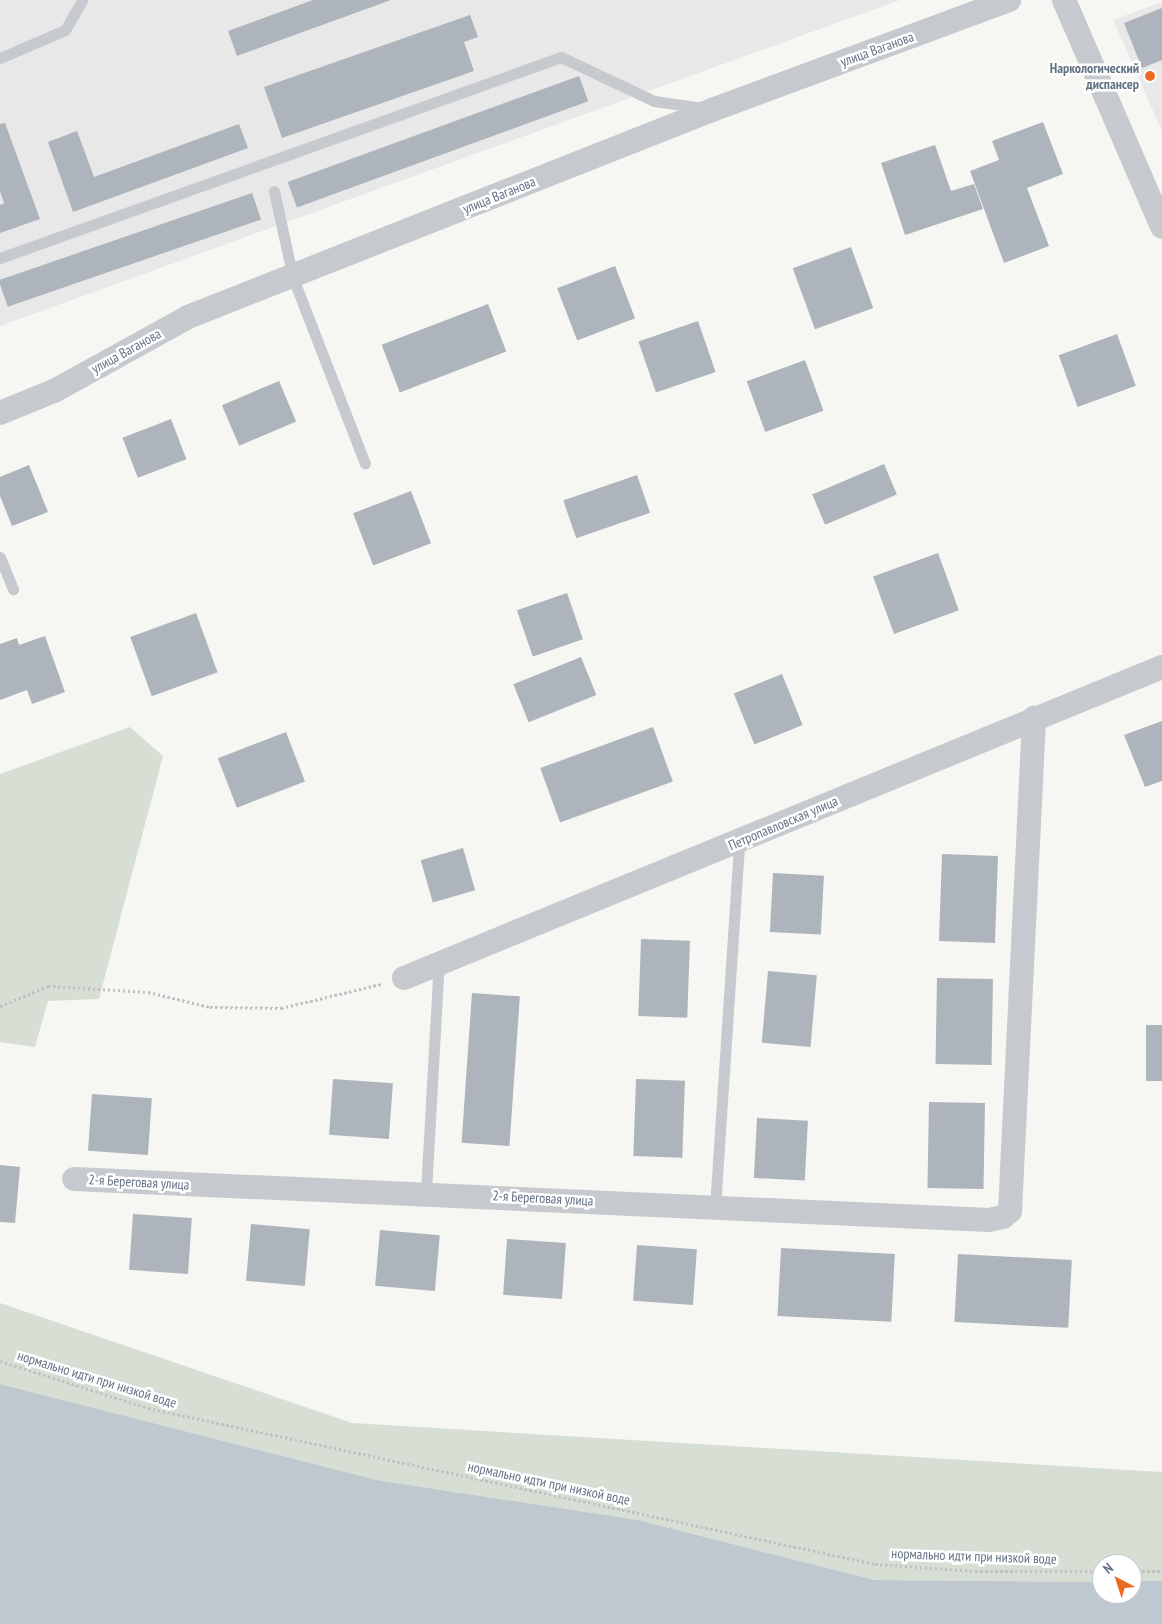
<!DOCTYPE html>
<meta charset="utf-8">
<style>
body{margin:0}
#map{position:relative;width:1162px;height:1624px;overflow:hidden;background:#f6f7f3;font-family:"PT Sans Narrow",sans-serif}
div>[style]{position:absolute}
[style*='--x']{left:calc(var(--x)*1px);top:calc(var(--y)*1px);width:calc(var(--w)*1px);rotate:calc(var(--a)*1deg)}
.built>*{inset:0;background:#e7e8e7}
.green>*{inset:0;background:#d7ded4}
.water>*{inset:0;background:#bfc8cf}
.building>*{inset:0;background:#aeb4bc;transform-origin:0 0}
.path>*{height:3px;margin-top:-1.5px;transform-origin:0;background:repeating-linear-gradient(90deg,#c0c1c4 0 2.5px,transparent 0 5px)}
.lane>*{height:11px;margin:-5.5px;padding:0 5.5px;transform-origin:5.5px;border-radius:5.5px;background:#c6c9cd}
.street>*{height:24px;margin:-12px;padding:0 12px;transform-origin:12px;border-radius:12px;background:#c6c9cd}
.dots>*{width:14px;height:14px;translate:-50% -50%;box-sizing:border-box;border:2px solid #fff;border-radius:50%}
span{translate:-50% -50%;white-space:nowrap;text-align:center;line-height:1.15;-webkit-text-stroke:5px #fff;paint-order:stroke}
.street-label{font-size:14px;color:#647286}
.poi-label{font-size:14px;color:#647286;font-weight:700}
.right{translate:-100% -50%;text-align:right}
.north{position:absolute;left:1092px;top:1554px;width:50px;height:50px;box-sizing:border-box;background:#fff;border:1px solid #c1c7cf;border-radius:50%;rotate:320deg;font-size:14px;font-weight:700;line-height:20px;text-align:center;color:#647286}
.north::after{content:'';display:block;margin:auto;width:18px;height:22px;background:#ea6a20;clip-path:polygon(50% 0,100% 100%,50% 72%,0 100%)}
</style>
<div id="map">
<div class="built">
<i style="clip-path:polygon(0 0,900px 0,0 326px)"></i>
<i style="clip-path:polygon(1162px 2px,1162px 131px,1113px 20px)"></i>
</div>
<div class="green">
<i style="clip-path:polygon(130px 727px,163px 756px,99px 999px,48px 1001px,35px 1047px,0 1042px,0 774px)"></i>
<i style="clip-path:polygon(0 1303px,352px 1423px,1162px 1472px,1162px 1581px,1132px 1581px,1132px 1564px,1102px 1564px,1102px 1582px,875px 1580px,638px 1520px,377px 1480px,0 1384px)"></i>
</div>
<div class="water">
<i style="clip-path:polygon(0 1384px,377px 1480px,638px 1520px,875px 1580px,1102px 1582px,1102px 1594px,1132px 1594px,1132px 1581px,1162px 1581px,1162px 1624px,0 1624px)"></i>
</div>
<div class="building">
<i style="clip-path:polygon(313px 0,391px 0,237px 56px,228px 31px)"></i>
<i style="clip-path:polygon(1162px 8px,1162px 60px,1142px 68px,1124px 23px)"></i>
<i style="clip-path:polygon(470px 15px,478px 37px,464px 42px,474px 71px,282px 138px,264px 87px)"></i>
<i style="left:579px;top:76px;width:27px;height:310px;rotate:70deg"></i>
<i style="clip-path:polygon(1043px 122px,1063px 174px,1027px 188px,1049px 246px,1004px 263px,970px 171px,999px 160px,992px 141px)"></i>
<i style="clip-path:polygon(5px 123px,40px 219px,0 233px,0 205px,4px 203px,0 191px,0 124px)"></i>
<i style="clip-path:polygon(239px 124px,248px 148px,73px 212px,48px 142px,77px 131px,94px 177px)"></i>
<i style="clip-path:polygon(935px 145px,951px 191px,974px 184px,983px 209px,905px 235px,881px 163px)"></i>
<i style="left:252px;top:193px;width:28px;height:268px;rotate:71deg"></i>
<i style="left:851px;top:247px;width:65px;height:62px;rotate:70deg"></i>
<i style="left:615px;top:266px;width:56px;height:62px;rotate:69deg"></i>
<i style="left:488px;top:304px;width:51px;height:114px;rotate:69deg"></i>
<i style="left:698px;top:321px;width:54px;height:63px;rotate:71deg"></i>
<i style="left:1117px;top:334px;width:55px;height:62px;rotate:70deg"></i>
<i style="left:805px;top:360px;width:54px;height:62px;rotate:70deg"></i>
<i style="left:279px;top:381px;width:44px;height:62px;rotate:67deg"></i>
<i style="left:171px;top:419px;width:43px;height:52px;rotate:69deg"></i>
<i style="left:884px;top:464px;width:33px;height:78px;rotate:67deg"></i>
<i style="clip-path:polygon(29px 465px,48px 512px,12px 526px,0 496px,0 477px)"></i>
<i style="left:637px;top:475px;width:40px;height:78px;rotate:71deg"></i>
<i style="left:411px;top:491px;width:56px;height:62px;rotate:69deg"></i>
<i style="left:938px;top:553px;width:61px;height:69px;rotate:70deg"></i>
<i style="left:567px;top:593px;width:49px;height:53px;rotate:71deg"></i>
<i style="left:196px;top:613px;width:63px;height:70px;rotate:70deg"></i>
<i style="clip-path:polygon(45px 636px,65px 692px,32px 704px,27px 690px,0 700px,0 644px,17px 638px,19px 645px)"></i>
<i style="left:581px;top:657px;width:41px;height:73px;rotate:68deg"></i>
<i style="left:782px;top:674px;width:55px;height:52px;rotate:68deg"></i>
<i style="clip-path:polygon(1162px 721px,1162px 781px,1145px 787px,1124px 735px)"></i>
<i style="left:653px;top:727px;width:58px;height:120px;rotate:70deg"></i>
<i style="left:286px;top:732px;width:53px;height:73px;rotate:69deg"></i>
<i style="left:463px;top:848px;width:44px;height:44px;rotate:74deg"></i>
<i style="left:942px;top:854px;width:56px;height:87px;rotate:2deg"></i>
<i style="left:773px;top:873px;width:51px;height:59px;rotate:3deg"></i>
<i style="left:641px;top:939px;width:49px;height:77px;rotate:2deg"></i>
<i style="left:768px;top:971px;width:49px;height:72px;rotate:5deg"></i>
<i style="left:937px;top:978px;width:56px;height:86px;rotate:1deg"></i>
<i style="left:472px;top:993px;width:48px;height:150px;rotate:4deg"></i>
<i style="left:1146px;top:1025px;width:16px;height:56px"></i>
<i style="left:333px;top:1079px;width:60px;height:56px;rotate:4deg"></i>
<i style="left:636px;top:1079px;width:49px;height:77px;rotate:2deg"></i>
<i style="left:92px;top:1094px;width:60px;height:57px;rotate:4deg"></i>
<i style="left:929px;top:1102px;width:56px;height:86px;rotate:1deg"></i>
<i style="left:757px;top:1118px;width:51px;height:60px;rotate:3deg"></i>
<i style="clip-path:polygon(0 1165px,20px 1167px,15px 1223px,0 1222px)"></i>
<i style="left:133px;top:1214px;width:59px;height:56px;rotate:4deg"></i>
<i style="left:251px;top:1224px;width:59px;height:57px;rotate:5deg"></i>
<i style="left:380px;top:1230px;width:60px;height:56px;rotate:5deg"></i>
<i style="left:507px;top:1239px;width:59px;height:56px;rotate:4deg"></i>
<i style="left:637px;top:1245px;width:60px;height:56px;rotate:4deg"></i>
<i style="left:781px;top:1248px;width:114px;height:68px;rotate:3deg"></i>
<i style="left:958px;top:1254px;width:114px;height:68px;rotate:3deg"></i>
</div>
<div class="path">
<i style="--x:0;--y:1006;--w:52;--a:-22.6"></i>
<i style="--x:48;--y:986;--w:100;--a:3.4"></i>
<i style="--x:148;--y:992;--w:64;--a:13.6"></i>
<i style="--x:210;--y:1007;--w:71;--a:0.8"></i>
<i style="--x:281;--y:1008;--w:103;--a:-13.5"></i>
<i style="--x:0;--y:1361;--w:155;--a:17.6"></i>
<i style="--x:148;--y:1408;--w:744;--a:12.11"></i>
<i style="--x:875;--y:1564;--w:100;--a:4"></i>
<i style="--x:975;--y:1571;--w:127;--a:0"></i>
<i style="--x:1132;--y:1571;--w:30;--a:0"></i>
</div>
<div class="lane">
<i style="--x:0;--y:58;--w:71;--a:-23.3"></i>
<i style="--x:65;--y:30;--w:34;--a:-60"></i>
<i style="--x:274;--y:191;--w:89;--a:77.7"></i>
<i style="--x:293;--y:278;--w:199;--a:68.8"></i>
<i style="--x:0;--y:258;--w:596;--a:-19.71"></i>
<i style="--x:561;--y:57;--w:103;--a:25.3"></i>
<i style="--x:654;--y:101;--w:49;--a:8.1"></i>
<i style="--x:0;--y:557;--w:35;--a:68"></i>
<i style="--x:426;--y:1192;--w:229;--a:-86.8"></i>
<i style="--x:715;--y:1207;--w:367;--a:-86.2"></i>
</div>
<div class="street">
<i style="--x:1064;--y:0;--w:247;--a:66.6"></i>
<i style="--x:0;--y:413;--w:61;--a:-22.3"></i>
<i style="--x:56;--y:390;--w:151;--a:-28.9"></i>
<i style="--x:188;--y:317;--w:563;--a:-21.56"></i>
<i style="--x:712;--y:110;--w:317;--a:-20.3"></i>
<i style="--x:404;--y:978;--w:819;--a:-22.31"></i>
<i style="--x:74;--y:1179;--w:916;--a:2.57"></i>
<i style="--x:989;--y:1220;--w:14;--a:-12"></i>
<i style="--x:1003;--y:1217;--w:9;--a:-41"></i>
<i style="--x:1010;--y:1211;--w:494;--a:-87.2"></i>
</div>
<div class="dots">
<i style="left:1150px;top:76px;background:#ea6a20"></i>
</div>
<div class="street-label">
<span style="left:877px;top:49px;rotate:-20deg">улица Ваганова</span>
<span style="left:499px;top:195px;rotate:-22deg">улица Ваганова</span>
<span style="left:126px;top:351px;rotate:-29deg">улица Ваганова</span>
<span style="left:783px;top:823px;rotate:-23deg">Петропавловская улица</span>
<span style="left:139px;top:1182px;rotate:3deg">2-я Береговая улица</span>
<span style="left:543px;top:1198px;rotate:3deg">2-я Береговая улица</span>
<span style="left:97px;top:1379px;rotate:17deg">нормально идти при низкой воде</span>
<span style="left:549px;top:1483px;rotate:12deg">нормально идти при низкой воде</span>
<span style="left:974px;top:1556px;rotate:2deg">нормально идти при низкой воде</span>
</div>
<div class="poi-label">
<span class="right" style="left:1139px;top:76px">Наркологический<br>диспансер</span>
</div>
<div class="north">N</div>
</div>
